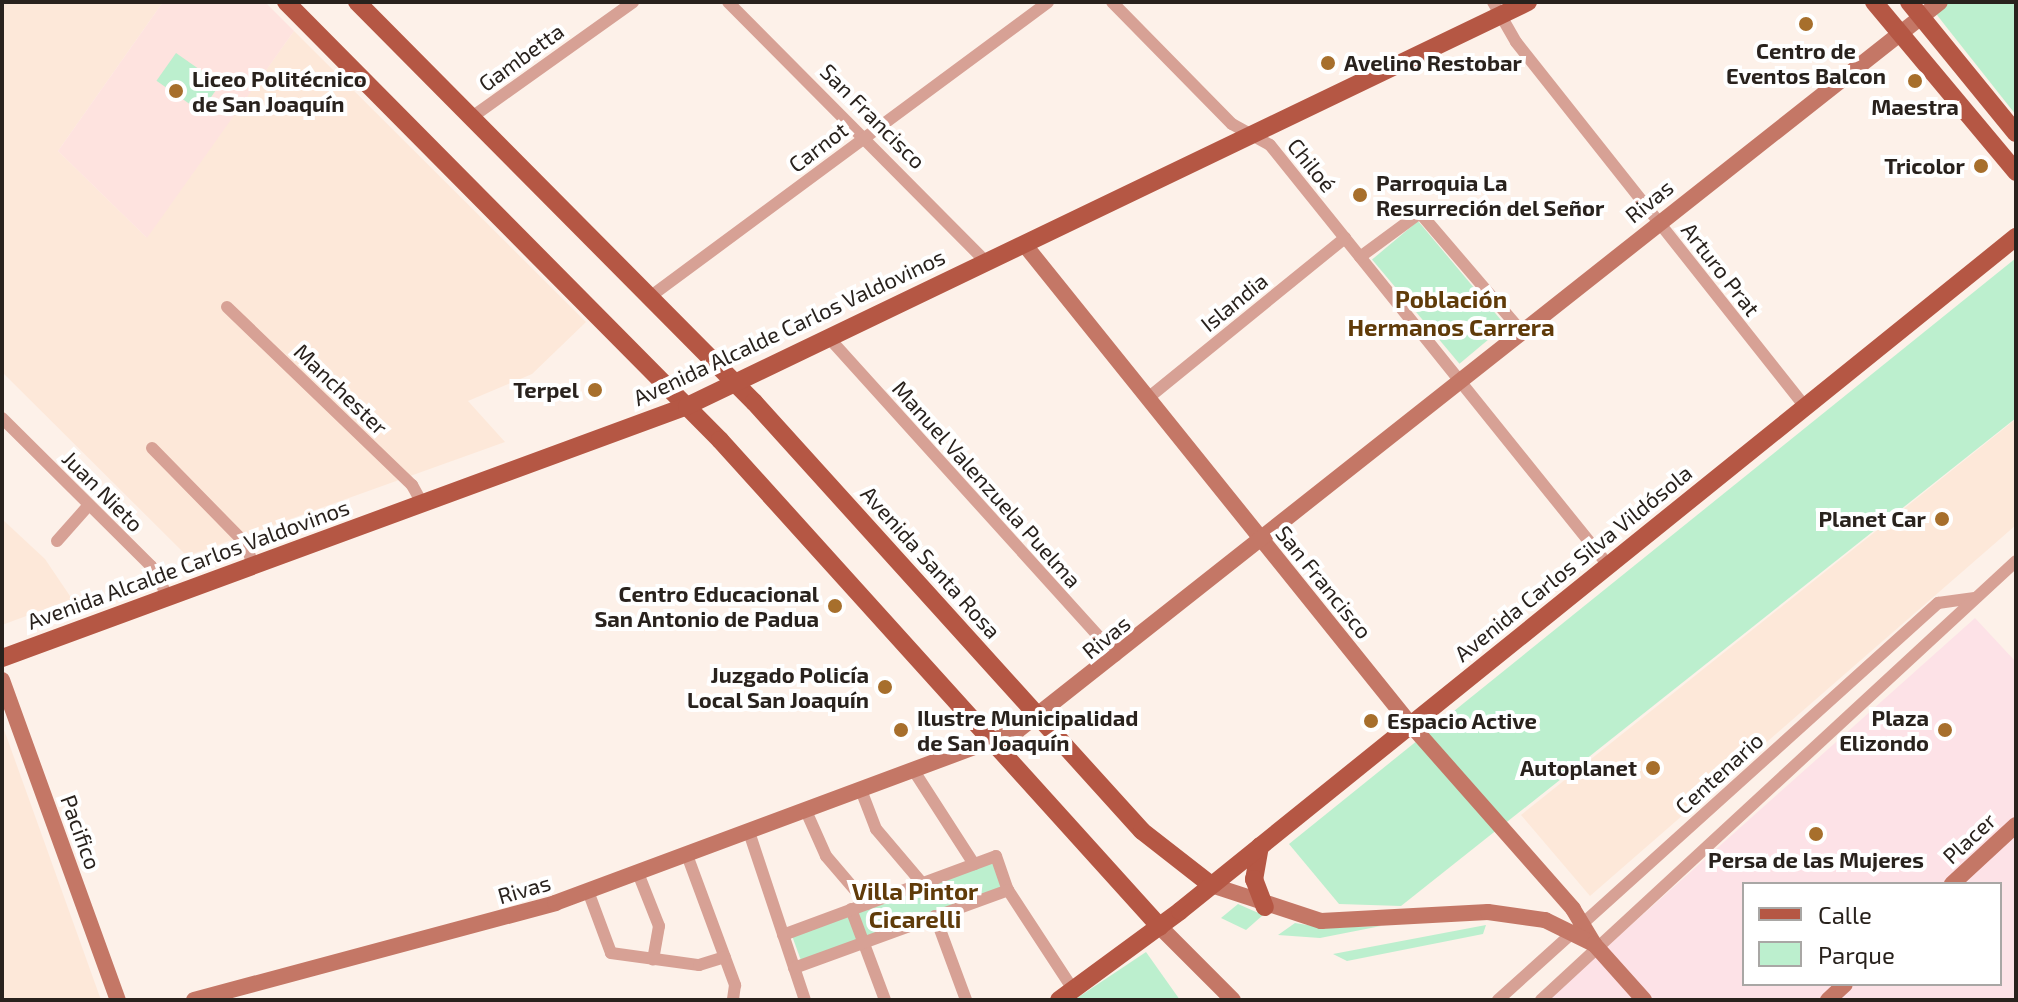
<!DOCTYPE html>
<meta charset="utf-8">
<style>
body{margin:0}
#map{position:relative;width:2018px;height:1002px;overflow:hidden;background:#fdf1e9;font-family:"Exo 2",sans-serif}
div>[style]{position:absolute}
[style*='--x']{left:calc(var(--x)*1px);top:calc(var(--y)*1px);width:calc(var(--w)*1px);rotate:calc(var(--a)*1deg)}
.commercial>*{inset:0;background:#fde2e7}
.built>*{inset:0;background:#fde8d9}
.education>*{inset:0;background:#fee3df}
.green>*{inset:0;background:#bcefce;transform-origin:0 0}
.street>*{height:12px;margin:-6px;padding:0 6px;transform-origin:6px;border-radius:6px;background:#d7a195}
.secondary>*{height:16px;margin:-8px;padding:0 8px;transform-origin:8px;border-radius:8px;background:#c47766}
.primary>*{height:18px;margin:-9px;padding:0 9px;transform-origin:9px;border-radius:9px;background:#b55744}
.dots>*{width:22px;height:22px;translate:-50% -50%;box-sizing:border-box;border:4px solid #fff;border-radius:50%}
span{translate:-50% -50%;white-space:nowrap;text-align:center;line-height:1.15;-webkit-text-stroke:8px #fff;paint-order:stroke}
.poi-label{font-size:22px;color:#29221d;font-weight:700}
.left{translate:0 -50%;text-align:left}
.right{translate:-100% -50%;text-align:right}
.street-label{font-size:22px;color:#29221d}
.neighbourhood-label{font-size:24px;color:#603b09;font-weight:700}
.frame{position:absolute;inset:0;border:4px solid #29221d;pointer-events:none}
.legend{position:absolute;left:1742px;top:882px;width:260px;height:104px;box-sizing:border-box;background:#fff;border:2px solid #a9a7a5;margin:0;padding:10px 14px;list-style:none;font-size:24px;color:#29221d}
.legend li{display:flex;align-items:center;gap:16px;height:40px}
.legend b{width:40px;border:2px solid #a9a7a5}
</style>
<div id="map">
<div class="commercial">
<i style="clip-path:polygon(evenodd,1975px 618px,2016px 662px,2016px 1000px,1547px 1000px,1975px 618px,1744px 884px,2000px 884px,2000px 984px,1744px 984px,1744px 884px)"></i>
</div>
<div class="built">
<i style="clip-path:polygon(2px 2px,163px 2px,58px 151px,146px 237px,294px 31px,586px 322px,532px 374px,468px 401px,505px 442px,187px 556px,2px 372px)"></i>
<i style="clip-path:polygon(2016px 419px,2016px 525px,1590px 896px,1521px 815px)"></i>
<i style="clip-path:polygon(2px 519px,45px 559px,72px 599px,2px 625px)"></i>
<i style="clip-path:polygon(2px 724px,101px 1000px,2px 1000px)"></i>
</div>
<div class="education">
<i style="clip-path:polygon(163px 2px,265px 2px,294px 31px,147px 238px,58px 151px)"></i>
</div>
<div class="green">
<i style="clip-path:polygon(1927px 2px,2016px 2px,2016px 115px,1944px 24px)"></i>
<i style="left:176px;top:53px;width:54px;height:34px;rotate:35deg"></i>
<i style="left:1418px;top:221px;width:136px;height:60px;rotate:50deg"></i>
<i style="clip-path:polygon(2016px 258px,2016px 418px,1401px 906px,1339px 904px,1289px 844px)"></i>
<i style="left:995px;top:859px;width:30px;height:217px;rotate:70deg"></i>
<i style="clip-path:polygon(1238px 904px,1263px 915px,1246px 930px,1221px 918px)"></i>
<i style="clip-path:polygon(1295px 923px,1326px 928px,1381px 926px,1320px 938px,1278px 935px)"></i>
<i style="clip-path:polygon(1486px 925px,1483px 934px,1347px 961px,1333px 954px)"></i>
<i style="clip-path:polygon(1146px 952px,1180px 1000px,1074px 1000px)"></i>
</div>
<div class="street">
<i style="--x:728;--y:2;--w:366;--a:45.2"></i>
<i style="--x:1112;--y:2;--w:171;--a:45.5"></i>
<i style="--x:1232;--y:124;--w:43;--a:28.9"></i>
<i style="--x:1270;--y:145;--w:539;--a:51.17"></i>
<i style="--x:1493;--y:2;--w:46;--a:60.1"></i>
<i style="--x:1516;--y:42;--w:466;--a:51.6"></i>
<i style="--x:472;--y:117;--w:198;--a:-35.5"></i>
<i style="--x:1360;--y:257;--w:74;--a:-36.3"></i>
<i style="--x:1420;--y:213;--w:157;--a:49.4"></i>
<i style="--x:651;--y:296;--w:494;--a:-36.5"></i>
<i style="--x:227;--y:307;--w:257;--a:43.9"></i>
<i style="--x:412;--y:485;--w:21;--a:61"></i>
<i style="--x:829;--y:338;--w:428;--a:47.9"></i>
<i style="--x:1148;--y:398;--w:254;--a:-39.1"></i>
<i style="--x:2;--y:418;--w:210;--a:44.8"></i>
<i style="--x:151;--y:566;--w:35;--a:61"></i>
<i style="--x:152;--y:448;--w:134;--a:45.6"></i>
<i style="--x:246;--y:544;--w:23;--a:72"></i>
<i style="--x:57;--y:541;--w:48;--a:-48.4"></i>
<i style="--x:914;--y:771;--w:111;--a:57.2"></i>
<i style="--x:861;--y:790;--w:42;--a:69"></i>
<i style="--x:876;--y:829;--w:71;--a:49.6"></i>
<i style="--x:806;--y:811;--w:49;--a:66"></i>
<i style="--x:826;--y:856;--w:63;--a:49.5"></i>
<i style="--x:749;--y:832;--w:177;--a:71.6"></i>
<i style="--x:687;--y:855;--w:139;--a:69.7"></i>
<i style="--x:735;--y:985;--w:15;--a:98"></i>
<i style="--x:638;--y:873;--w:57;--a:68.4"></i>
<i style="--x:659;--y:926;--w:34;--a:100"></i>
<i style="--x:588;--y:891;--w:66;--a:69.6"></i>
<i style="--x:611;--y:953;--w:89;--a:7.8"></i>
<i style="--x:699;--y:965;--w:27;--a:-17"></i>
<i style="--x:851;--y:909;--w:97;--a:69.5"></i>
<i style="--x:935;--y:916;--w:90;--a:69.7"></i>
<i style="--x:783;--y:935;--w:227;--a:-20.3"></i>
<i style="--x:996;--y:856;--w:36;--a:71"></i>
<i style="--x:1008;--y:890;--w:121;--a:56.8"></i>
<i style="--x:794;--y:968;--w:228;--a:-20"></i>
<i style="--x:1498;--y:1000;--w:593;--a:-42.06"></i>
<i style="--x:1938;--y:603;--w:37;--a:-8"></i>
<i style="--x:1541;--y:1000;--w:647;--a:-42.74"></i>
</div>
<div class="secondary">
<i style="--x:1024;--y:244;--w:617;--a:51.18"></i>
<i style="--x:1411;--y:725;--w:245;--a:48.6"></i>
<i style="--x:1573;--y:909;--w:41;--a:59"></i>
<i style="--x:2;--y:680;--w:340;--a:70.1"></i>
<i style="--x:1952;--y:884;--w:87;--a:-42.7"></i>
<i style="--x:1211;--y:885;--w:116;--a:18.1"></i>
<i style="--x:1321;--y:921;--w:167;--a:-3.1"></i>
<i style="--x:1488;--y:912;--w:58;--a:8"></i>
<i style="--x:1545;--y:920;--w:55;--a:26.1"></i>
<i style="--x:1594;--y:944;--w:75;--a:48.2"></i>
<i style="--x:1160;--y:927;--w:103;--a:45"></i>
<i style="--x:194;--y:1000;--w:374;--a:-15"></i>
<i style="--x:555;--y:903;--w:493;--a:-20.4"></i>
<i style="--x:1017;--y:731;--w:1176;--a:-38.3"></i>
<i style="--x:1828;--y:1000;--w:23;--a:-43"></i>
</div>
<div class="primary">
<i style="--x:286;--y:2;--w:617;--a:45.26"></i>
<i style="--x:720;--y:440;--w:656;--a:47.9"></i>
<i style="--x:357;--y:2;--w:564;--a:45.22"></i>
<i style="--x:754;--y:402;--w:578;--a:47.87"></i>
<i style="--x:1142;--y:831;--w:88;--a:38"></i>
<i style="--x:1874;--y:2;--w:222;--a:50.1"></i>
<i style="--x:1909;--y:2;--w:169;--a:50.8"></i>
<i style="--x:2;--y:658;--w:730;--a:-20.2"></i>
<i style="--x:687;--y:406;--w:933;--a:-25.66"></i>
<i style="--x:1260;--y:846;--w:34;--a:100"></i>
<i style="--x:1254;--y:879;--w:30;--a:69"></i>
<i style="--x:1059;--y:1000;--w:150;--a:-36.3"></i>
<i style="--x:1180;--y:911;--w:1074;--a:-38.88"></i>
</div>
<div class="dots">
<i style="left:1806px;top:24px;background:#a76f2c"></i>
<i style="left:1328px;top:63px;background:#a76f2c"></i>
<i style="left:1915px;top:81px;background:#a76f2c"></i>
<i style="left:176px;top:91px;background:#a76f2c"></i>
<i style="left:1981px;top:166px;background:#a76f2c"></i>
<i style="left:1360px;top:195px;background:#a76f2c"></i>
<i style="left:595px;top:390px;background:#a76f2c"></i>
<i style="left:1942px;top:519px;background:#a76f2c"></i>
<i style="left:835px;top:606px;background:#a76f2c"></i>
<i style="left:885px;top:687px;background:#a76f2c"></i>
<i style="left:1371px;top:721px;background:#a76f2c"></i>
<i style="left:901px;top:730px;background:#a76f2c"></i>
<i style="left:1945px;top:730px;background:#a76f2c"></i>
<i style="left:1653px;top:768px;background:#a76f2c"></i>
<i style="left:1816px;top:834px;background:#a76f2c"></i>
</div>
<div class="poi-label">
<span style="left:1806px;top:63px">Centro de<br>Eventos Balcon</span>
<span class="left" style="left:1344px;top:63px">Avelino Restobar</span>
<span class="left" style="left:192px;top:91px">Liceo Politécnico<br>de San Joaquín</span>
<span style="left:1915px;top:107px">Maestra</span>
<span class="right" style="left:1965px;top:166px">Tricolor</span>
<span class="left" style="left:1376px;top:195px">Parroquia La<br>Resurreción del Señor</span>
<span class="right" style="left:579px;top:390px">Terpel</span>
<span class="right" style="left:1926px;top:519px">Planet Car</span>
<span class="right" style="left:819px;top:606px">Centro Educacional<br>San Antonio de Padua</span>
<span class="right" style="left:869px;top:687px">Juzgado Policía<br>Local San Joaquín</span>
<span class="left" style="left:917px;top:730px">Ilustre Municipalidad<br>de San Joaquín</span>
<span class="right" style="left:1929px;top:730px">Plaza<br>Elizondo</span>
<span class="left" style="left:1387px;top:721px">Espacio Active</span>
<span class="right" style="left:1637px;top:768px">Autoplanet</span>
<span style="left:1816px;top:860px">Persa de las Mujeres</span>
</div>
<div class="street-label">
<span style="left:521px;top:57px;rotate:-36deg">Gambetta</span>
<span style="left:873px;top:116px;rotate:45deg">San Francisco</span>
<span style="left:818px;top:147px;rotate:-37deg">Carnot</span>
<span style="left:1312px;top:165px;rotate:51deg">Chiloé</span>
<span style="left:1649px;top:201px;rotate:-39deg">Rivas</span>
<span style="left:1721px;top:269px;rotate:52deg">Arturo Prat</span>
<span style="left:1234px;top:302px;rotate:-39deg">Islandia</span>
<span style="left:789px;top:327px;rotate:-25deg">Avenida Alcalde Carlos Valdovinos</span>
<span style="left:341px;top:389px;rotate:44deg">Manchester</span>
<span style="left:987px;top:484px;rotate:48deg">Manuel Valenzuela Puelma</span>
<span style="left:103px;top:491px;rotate:45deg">Juan Nieto</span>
<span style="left:931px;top:562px;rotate:48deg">Avenida Santa Rosa</span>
<span style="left:1573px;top:563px;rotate:-39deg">Avenida Carlos Silva Vildósola</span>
<span style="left:188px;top:564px;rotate:-20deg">Avenida Alcalde Carlos Valdovinos</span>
<span style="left:1324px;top:582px;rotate:51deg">San Francisco</span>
<span style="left:1106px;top:637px;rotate:-39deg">Rivas</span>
<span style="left:1719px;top:773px;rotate:-42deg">Centenario</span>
<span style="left:81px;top:832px;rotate:70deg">Pacifico</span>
<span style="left:1969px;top:838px;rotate:-43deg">Placer</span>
<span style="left:524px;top:889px;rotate:-16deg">Rivas</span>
</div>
<div class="neighbourhood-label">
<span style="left:1451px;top:313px">Población<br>Hermanos Carrera</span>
<span style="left:915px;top:905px">Villa Pintor<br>Cicarelli</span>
</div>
<div class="frame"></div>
<ul class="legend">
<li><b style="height:10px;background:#b55744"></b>Calle</li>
<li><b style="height:22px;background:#bcefce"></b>Parque</li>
</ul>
</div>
